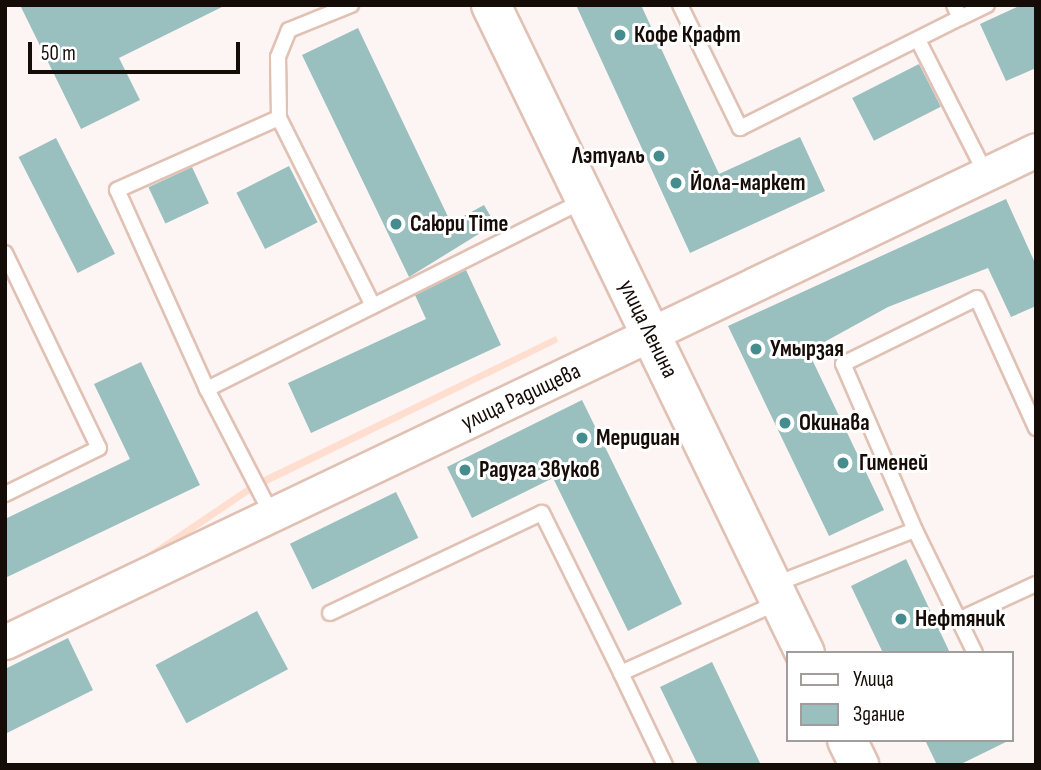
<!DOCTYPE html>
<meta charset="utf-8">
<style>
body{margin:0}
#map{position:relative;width:1041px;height:770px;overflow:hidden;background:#fcf5f3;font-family:"Sofia Sans Condensed",sans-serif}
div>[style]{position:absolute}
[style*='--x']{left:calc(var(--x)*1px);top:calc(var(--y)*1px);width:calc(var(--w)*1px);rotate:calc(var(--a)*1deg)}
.green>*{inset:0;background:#ffddcf;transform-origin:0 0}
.building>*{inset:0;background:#9abfbf;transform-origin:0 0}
.roads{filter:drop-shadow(2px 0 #e0c1b4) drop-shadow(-2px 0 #e0c1b4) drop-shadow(0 2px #e0c1b4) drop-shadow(0 -2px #e0c1b4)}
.service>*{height:14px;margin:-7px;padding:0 7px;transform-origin:7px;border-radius:7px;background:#fff}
.tertiary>*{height:33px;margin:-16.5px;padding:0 16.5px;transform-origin:16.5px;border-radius:16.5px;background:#fff}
.secondary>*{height:38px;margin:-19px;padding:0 19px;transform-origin:19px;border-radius:19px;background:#fff}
.dots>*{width:19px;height:19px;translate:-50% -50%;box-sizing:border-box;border:4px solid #fff;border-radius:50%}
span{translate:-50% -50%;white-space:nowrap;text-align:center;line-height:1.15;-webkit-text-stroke:6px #fff;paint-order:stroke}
.poi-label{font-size:23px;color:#150b07;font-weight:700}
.left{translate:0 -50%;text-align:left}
.right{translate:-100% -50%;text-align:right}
.street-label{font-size:23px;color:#150b07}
.frame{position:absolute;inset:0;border:7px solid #150b07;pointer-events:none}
.legend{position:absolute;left:786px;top:651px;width:228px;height:91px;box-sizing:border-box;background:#fff;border:2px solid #a19d9c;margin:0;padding:9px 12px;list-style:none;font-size:21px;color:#150b07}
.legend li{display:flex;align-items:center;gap:14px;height:35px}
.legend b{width:35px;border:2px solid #a19d9c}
.scale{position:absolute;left:28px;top:42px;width:212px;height:32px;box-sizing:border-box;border:4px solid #150b07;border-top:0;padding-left:9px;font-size:21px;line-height:24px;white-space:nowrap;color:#150b07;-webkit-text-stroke:5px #fff;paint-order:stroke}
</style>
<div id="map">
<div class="green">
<i style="clip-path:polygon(556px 336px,558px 342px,261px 487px,258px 480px)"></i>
<i style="left:251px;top:484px;width:7px;height:272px;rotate:56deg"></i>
</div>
<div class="building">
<i style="clip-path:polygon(20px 5px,226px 5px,119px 58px,140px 100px,81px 129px)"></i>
<i style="clip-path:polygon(576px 5px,641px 5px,719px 174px,800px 137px,825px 191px,690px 253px)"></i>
<i style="clip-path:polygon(1021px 5px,1036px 5px,1036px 68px,1006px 81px,980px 24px)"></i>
<i style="clip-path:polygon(358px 28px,451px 223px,484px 205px,495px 224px,409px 277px,302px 55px)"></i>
<i style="left:919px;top:64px;width:48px;height:75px;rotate:63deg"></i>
<i style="left:56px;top:138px;width:130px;height:42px;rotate:63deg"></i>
<i style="left:289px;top:166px;width:63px;height:59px;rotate:63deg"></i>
<i style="left:192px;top:167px;width:40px;height:48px;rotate:65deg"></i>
<i style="clip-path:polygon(1006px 199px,1036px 265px,1036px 306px,1011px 317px,988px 268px,888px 307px,808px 351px,884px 510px,829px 536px,728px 326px)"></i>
<i style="clip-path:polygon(466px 270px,501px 345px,311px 433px,288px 383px,426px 319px,415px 295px)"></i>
<i style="clip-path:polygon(141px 362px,200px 485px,5px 578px,5px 519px,130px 459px,94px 384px)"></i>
<i style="clip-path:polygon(582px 400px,682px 604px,628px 631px,553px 478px,472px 518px,447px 467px)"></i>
<i style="left:396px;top:492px;width:51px;height:118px;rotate:64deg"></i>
<i style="clip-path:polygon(906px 559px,950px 653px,883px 653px,851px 586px)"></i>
<i style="left:257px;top:611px;width:66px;height:115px;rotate:62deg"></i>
<i style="clip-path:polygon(68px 638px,93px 690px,5px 734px,5px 669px)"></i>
<i style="clip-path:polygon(712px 662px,761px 765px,698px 765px,660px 687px)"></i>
<i style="clip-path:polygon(925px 740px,1010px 740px,959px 765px,937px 765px)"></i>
</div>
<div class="roads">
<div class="service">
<i style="--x:680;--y:5;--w:137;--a:64"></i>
<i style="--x:740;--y:128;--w:246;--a:-26.6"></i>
<i style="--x:954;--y:5;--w:14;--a:65"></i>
<i style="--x:960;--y:18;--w:30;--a:-26"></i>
<i style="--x:918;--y:40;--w:150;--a:63.1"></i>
<i style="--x:279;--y:118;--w:210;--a:63.4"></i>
<i style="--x:5;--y:253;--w:216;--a:64.3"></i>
<i style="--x:99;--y:448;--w:105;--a:153.9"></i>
<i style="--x:207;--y:389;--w:218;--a:-114.3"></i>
<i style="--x:117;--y:190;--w:177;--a:-24"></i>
<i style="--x:279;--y:118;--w:61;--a:-90.9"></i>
<i style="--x:278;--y:57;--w:29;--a:-68"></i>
<i style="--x:289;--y:30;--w:67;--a:-22"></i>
<i style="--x:272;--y:515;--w:142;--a:-117.3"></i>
<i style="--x:207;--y:389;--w:422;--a:-26.6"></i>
<i style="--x:915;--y:530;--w:137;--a:64"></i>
<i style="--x:773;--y:585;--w:152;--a:-21.2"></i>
<i style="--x:915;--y:530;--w:181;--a:-113.4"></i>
<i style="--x:843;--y:364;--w:149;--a:-26.2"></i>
<i style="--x:977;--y:298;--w:143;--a:65.6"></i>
<i style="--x:330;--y:613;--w:234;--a:-25.3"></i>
<i style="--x:542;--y:513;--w:178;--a:63.7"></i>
<i style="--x:958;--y:620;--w:86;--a:-24.8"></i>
<i style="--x:665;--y:765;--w:102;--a:-115.6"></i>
<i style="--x:621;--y:673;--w:173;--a:-24.2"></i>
</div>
<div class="tertiary">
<i style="--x:5;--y:642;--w:1142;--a:-25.51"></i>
</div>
<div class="secondary">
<i style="--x:491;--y:5;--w:720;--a:64.15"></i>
<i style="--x:847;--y:740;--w:28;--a:64"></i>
</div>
</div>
<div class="dots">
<i style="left:620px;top:35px;background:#448c8d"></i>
<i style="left:659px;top:156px;background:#448c8d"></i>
<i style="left:676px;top:183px;background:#448c8d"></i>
<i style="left:396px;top:224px;background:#448c8d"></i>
<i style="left:756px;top:349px;background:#448c8d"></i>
<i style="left:785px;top:423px;background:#448c8d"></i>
<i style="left:582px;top:438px;background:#448c8d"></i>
<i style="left:843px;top:463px;background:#448c8d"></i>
<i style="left:465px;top:470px;background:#448c8d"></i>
<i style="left:901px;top:619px;background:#448c8d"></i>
</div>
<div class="poi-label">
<span class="left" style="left:634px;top:35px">Кофе Крафт</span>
<span class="right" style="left:645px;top:156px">Лэтуаль</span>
<span class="left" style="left:690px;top:183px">Йола-маркет</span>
<span class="left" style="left:410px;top:224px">Саюри Time</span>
<span class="left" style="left:770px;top:349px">Умырзая</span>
<span class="left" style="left:799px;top:423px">Окинава</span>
<span class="left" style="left:596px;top:438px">Меридиан</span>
<span class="left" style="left:859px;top:463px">Гименей</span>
<span class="left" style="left:479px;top:470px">Радуга Звуков</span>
<span class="left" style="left:915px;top:619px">Нефтяник</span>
</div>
<div class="street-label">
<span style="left:648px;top:329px;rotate:64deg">улица Ленина</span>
<span style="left:521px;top:397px;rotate:-25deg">улица Радищева</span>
</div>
<div class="frame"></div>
<ul class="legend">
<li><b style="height:9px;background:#fff"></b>Улица</li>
<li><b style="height:19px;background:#9abfbf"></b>Здание</li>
</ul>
<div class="scale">50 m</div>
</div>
